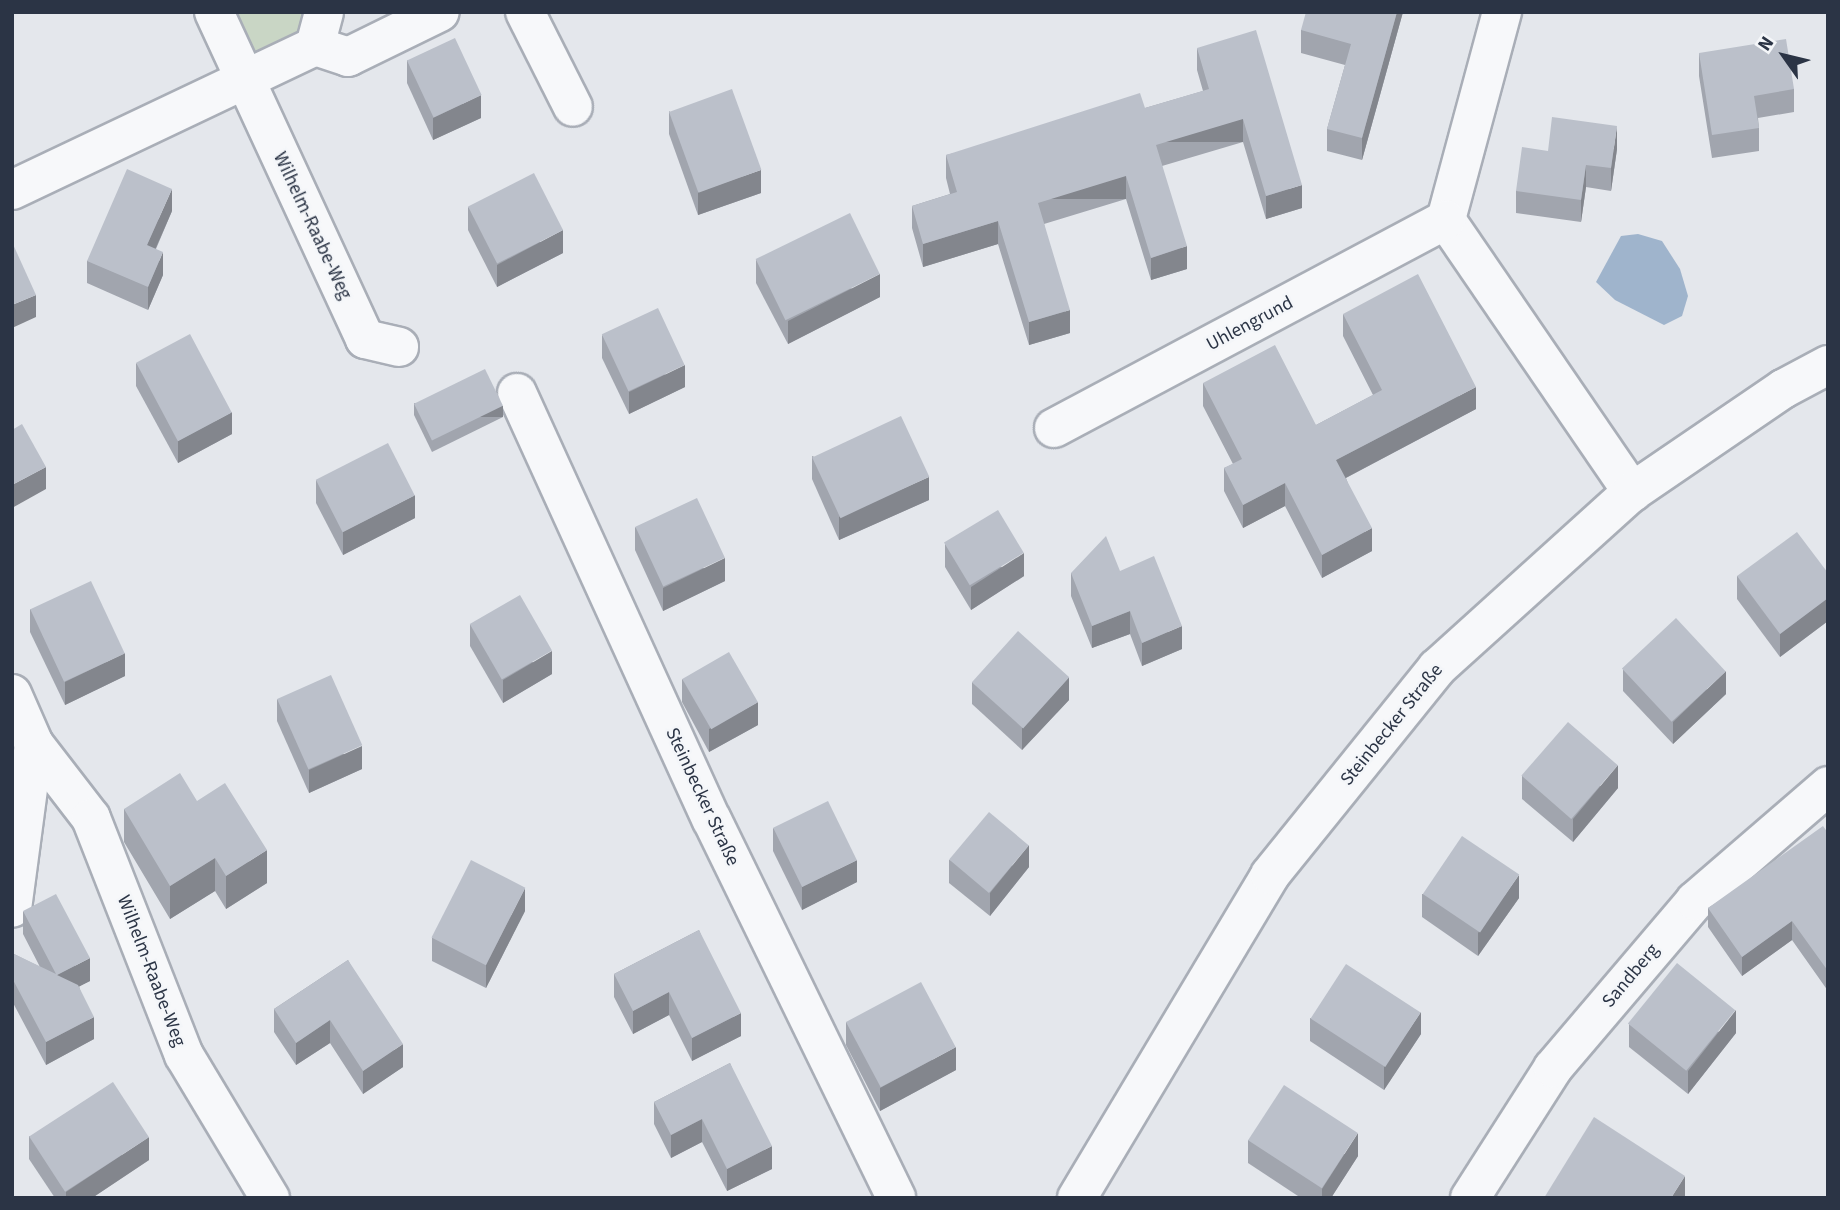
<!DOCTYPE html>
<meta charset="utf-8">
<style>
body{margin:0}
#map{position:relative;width:1840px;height:1210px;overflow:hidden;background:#e4e7ec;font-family:"Source Sans 3",sans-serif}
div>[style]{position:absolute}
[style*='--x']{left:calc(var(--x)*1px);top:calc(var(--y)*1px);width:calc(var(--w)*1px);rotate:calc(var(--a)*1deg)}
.green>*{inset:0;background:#c9d6c5}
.water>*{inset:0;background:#9fb4cc}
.roads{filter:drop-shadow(2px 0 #a9aeb7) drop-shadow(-2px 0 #a9aeb7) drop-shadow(0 2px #a9aeb7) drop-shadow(0 -2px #a9aeb7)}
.minor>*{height:38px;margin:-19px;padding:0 19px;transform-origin:19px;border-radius:19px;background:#f7f8fa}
.wall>*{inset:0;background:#a1a5ae}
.shaded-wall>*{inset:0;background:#83868d;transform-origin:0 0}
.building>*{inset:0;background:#bbc0ca;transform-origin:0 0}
span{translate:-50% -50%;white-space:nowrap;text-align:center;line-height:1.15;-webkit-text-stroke:5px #f4f6f9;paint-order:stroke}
.street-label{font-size:19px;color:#2b3445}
.frame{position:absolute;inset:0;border:14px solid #2b3445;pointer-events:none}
.north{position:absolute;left:1749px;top:21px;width:70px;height:70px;-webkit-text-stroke:5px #f4f6f9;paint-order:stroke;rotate:304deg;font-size:19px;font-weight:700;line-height:28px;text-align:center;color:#2b3445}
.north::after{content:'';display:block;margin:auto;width:24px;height:32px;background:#2b3445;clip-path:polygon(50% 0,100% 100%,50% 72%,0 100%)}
</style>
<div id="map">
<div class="green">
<i style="clip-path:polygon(214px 12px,324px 12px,245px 82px)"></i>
</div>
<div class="water">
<i style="clip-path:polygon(1638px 234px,1662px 241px,1680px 269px,1688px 296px,1682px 316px,1664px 325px,1615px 300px,1596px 282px,1621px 236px)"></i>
</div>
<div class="roads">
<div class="minor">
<i style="--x:214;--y:12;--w:360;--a:65.2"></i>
<i style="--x:365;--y:339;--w:35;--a:13"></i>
<i style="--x:525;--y:12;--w:106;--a:63.2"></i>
<i style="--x:1502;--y:12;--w:215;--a:105.1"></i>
<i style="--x:1446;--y:220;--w:330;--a:55.6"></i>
<i style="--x:315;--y:46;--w:35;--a:18"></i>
<i style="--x:348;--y:57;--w:102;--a:-26.1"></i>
<i style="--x:12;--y:190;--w:335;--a:-25.4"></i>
<i style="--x:315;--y:46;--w:35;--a:-75"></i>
<i style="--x:517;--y:393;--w:469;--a:65.5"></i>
<i style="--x:712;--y:820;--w:420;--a:64"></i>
<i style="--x:1054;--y:428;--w:444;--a:-28"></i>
<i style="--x:12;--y:694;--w:55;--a:66.3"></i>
<i style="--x:34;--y:744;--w:165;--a:97.6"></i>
<i style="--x:34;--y:744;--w:93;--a:52.4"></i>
<i style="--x:91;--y:818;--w:255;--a:68.6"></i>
<i style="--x:184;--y:1055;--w:167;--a:59"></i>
<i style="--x:1077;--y:1198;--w:376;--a:-59.1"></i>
<i style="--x:1270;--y:875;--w:266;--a:-51.1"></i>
<i style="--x:1437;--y:668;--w:263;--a:-42.1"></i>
<i style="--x:1632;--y:492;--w:183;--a:-34.3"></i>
<i style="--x:1783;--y:389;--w:51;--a:-28.1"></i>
<i style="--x:1470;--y:1198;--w:154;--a:-57.4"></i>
<i style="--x:1553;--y:1068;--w:219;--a:-49.6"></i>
<i style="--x:1695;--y:901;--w:176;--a:-40.8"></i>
</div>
</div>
<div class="wall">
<i style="clip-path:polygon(1403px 12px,1362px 160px,1327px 151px,1327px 129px,1345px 65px,1301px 53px,1301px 30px)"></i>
<i style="clip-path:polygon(1197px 48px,1302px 208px,1266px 219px,1243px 142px,1162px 166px,1187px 269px,1151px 280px,1126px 199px,1044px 224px,1070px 333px,1029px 345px,998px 244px,923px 267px,912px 228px,912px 206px,950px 194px,946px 178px,946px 155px,1145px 108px,1203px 91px,1197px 70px)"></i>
<i style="clip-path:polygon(1699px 53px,1794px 89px,1794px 112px,1758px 118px,1759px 128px,1759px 151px,1712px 158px,1699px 76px)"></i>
<i style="clip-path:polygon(407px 60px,481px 118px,433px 140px,407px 83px)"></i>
<i style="clip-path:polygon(669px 111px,761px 193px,698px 215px,669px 134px)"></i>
<i style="clip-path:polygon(1617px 149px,1611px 191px,1586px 187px,1581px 222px,1516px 213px,1516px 191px,1548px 151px)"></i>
<i style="clip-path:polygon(468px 207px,563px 253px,497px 287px,468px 230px)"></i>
<i style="clip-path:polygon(172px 211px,156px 249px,163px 275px,148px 310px,87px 283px,87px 261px)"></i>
<i style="clip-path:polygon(756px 260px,880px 297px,788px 344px,756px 283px)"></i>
<i style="clip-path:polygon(1343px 314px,1476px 409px,1346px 478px,1372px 551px,1322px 578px,1285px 506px,1243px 528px,1224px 491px,1224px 468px,1233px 464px,1203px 406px,1203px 383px,1316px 425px,1373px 395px,1343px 336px)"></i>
<i style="clip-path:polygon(602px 335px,685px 387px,629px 414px,602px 358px)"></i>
<i style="clip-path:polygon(136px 363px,232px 434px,178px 463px,136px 386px)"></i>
<i style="clip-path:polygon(414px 403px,503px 417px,432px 452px,414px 415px)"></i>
<i style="clip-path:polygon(812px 456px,929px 500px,839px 540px,812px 479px)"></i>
<i style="clip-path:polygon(316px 480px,415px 518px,343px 555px,316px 503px)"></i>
<i style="clip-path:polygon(635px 527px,725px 581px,663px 611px,635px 550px)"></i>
<i style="clip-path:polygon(945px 544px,1024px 576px,971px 610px,945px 567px)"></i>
<i style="clip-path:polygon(1120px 571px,1182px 649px,1142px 666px,1130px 634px,1092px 648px,1071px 596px,1071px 573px)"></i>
<i style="clip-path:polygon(1828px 573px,1828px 621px,1780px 657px,1737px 599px,1737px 576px)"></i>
<i style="clip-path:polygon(30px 609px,125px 676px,65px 705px,30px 632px)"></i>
<i style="clip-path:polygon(470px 624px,552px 674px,503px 703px,470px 646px)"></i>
<i style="clip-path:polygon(1623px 669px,1726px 694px,1673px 744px,1623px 691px)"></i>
<i style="clip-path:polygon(682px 679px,758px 725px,709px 752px,682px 702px)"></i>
<i style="clip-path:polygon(972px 682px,1069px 700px,1022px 750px,972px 704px)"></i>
<i style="clip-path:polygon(277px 699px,362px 769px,309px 793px,277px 721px)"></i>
<i style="clip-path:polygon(1522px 776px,1618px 788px,1573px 842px,1522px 799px)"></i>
<i style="clip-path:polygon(197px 801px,267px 883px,226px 909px,215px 891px,170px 919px,124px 842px,124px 809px)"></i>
<i style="clip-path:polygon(773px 828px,857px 882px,802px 910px,773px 851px)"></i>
<i style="clip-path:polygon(1828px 833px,1828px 991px,1792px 940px,1742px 976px,1708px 927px,1708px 908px)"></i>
<i style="clip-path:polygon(949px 860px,1029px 867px,990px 916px,949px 883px)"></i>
<i style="clip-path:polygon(1422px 894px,1519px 898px,1478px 956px,1422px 917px)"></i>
<i style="clip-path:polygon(23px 911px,90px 981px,79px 986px,94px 1039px,46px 1065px,12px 1001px,12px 953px,40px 967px,23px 934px)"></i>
<i style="clip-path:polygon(525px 911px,486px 988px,432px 961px,432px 938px)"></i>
<i style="clip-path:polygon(699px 930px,741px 1036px,692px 1061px,669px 1015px,633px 1034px,614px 997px,614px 974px)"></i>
<i style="clip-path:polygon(348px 960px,403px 1067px,363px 1094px,330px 1043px,296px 1065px,274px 1032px,274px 1009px)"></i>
<i style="clip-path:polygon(1310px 1018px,1421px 1034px,1384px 1090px,1310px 1041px)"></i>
<i style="clip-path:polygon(846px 1022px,956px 1070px,880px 1111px,846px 1045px)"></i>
<i style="clip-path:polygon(1629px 1024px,1736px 1033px,1688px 1094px,1629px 1047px)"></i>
<i style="clip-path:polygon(730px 1063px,772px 1169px,727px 1191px,702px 1142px,671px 1158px,654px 1124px,654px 1102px)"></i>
<i style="clip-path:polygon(29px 1136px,149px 1160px,92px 1198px,55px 1198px,29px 1159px)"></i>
<i style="clip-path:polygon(1248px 1140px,1358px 1156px,1331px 1198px,1301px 1198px,1248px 1163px)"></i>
</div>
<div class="shaded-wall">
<i style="clip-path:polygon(1397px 12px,1403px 12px,1362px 160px,1362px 138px)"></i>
<i style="clip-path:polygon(481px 95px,481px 118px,433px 140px,433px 118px)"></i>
<i style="left:1243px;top:119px;width:23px;height:91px;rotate:90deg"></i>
<i style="clip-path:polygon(1617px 126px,1617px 149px,1611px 191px,1611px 168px)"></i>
<i style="clip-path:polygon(1586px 165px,1586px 187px,1581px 222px,1581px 200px)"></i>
<i style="clip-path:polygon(761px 170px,761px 193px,698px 215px,698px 192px)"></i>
<i style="left:1126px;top:176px;width:23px;height:92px;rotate:90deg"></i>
<i style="clip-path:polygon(1302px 185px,1302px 208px,1266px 219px,1266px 196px)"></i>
<i style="clip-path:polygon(172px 189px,172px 211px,147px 268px,147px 245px)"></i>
<i style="clip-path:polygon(998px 221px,998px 244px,923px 267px,923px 244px)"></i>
<i style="clip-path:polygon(563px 230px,563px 253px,497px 287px,497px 265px)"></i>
<i style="clip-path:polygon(1187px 246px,1187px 269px,1151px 280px,1151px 258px)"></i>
<i style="clip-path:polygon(163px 252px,163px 275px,148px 310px,148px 287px)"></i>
<i style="clip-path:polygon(880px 274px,880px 297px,788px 344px,788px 321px)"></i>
<i style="clip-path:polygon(36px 295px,36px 317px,12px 328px,12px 305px)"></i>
<i style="clip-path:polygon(1070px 310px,1070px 333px,1029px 345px,1029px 322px)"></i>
<i style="clip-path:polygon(685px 365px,685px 387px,629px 414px,629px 392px)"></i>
<i style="clip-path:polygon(1476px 387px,1476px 409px,1336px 483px,1336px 460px)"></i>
<i style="left:503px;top:406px;width:11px;height:79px;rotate:90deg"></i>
<i style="clip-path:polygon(232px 412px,232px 434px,178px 463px,178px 441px)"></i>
<i style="clip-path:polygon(46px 467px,46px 489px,12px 508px,12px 485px)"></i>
<i style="clip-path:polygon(929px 477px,929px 500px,839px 540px,839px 517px)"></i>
<i style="clip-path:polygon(1285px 483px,1285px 506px,1243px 528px,1243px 505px)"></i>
<i style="clip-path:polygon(415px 495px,415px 518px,343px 555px,343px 532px)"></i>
<i style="clip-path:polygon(1372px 528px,1372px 551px,1322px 578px,1322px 555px)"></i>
<i style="clip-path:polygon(1024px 553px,1024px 576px,971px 610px,971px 587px)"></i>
<i style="clip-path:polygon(725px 558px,725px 581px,663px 611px,663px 588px)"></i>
<i style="clip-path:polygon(1828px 598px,1828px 621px,1780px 657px,1780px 634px)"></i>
<i style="clip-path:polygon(1130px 611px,1130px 634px,1092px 648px,1092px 626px)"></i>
<i style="clip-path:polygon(1182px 626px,1182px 649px,1142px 666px,1142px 643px)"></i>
<i style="clip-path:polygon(552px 651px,552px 674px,503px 703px,503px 680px)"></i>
<i style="clip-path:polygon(125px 653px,125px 676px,65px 705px,65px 682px)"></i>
<i style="clip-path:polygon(1726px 671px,1726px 694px,1673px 744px,1673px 722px)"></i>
<i style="clip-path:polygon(1069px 677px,1069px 700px,1022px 750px,1022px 728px)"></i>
<i style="clip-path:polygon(758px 702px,758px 725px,709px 752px,709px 729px)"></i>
<i style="clip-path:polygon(362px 746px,362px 769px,309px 793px,309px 770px)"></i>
<i style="clip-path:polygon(1618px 765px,1618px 788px,1573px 842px,1573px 819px)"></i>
<i style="clip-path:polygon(1029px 845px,1029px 867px,990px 916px,990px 893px)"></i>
<i style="clip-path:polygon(267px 850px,267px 883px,226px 909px,226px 876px)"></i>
<i style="clip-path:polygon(215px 858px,215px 891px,170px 919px,170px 886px)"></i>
<i style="clip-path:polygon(857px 860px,857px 882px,802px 910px,802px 887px)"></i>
<i style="clip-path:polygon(1519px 875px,1519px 898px,1478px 956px,1478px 933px)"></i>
<i style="clip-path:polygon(525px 888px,525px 911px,486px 988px,486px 965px)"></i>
<i style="clip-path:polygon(1792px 921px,1792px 940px,1742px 976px,1742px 957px)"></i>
<i style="clip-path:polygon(90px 958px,90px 981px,57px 998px,57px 975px)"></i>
<i style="clip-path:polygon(669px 992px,669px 1015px,633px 1034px,633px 1011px)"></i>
<i style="clip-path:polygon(1736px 1010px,1736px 1033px,1688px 1094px,1688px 1071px)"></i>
<i style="clip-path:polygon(1421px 1012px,1421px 1034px,1384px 1090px,1384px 1067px)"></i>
<i style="clip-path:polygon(741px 1013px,741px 1036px,692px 1061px,692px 1038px)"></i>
<i style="clip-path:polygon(94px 1017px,94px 1039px,46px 1065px,46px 1042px)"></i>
<i style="clip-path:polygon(330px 1020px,330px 1043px,296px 1065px,296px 1043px)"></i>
<i style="clip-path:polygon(403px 1044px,403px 1067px,363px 1094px,363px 1071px)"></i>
<i style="clip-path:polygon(956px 1047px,956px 1070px,880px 1111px,880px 1088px)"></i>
<i style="clip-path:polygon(702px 1119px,702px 1142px,671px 1158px,671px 1135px)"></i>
<i style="clip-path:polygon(1358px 1133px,1358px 1156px,1331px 1198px,1322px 1198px,1322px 1189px)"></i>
<i style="clip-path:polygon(149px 1137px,149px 1160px,92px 1198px,66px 1198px,66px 1192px)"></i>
<i style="clip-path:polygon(772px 1146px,772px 1169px,727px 1191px,727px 1169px)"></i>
<i style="clip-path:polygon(1685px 1176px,1685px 1198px,1671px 1198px)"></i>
</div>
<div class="building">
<i style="clip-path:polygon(1306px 12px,1397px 12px,1362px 138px,1327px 129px,1351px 44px,1301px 30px)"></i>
<i style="clip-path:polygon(1256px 30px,1302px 185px,1266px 196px,1243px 119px,1156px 145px,1187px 246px,1151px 258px,1126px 176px,1038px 203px,1070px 310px,1029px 322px,998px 221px,923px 244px,912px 206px,957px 192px,946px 155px,1140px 93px,1145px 108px,1209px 89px,1197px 48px)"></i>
<i style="left:455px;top:38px;width:63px;height:53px;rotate:65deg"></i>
<i style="clip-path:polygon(1786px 39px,1794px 89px,1754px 96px,1759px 128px,1712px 135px,1699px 53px)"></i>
<i style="left:732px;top:89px;width:86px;height:67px;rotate:70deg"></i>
<i style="clip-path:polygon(1552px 117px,1617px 126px,1611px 168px,1586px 165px,1581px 200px,1516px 191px,1522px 147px,1548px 151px)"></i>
<i style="clip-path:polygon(127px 169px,172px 189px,147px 245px,163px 252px,148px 287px,87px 261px)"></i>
<i style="left:534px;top:173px;width:64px;height:74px;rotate:63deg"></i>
<i style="left:850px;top:213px;width:68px;height:105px;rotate:64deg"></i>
<i style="clip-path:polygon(12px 242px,36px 295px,12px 305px)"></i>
<i style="clip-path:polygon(1418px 274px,1476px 387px,1336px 460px,1372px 528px,1322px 555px,1285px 483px,1243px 505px,1224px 468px,1242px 459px,1203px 383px,1275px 345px,1316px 425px,1382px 390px,1343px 314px)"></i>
<i style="left:658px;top:308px;width:63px;height:62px;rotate:65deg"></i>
<i style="left:190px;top:334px;width:89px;height:61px;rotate:62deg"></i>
<i style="left:485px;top:369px;width:41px;height:79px;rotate:64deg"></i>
<i style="left:901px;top:416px;width:67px;height:98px;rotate:65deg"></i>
<i style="clip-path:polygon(22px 424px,46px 467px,12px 485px,12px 430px)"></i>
<i style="left:388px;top:443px;width:59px;height:81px;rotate:63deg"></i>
<i style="left:697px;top:498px;width:66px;height:68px;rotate:65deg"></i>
<i style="left:998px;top:510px;width:50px;height:63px;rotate:59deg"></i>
<i style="clip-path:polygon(1797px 532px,1828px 573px,1828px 598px,1780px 634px,1737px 576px)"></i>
<i style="clip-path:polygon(1106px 536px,1120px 571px,1154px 556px,1182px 626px,1142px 643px,1130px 611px,1092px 626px,1071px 573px)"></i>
<i style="left:91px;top:581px;width:80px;height:67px;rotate:65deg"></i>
<i style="left:520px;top:595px;width:64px;height:58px;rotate:60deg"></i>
<i style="left:1676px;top:618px;width:73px;height:74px;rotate:47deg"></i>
<i style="left:1018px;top:631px;width:69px;height:69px;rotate:42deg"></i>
<i style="left:729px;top:652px;width:58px;height:54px;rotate:60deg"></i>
<i style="left:331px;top:675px;width:77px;height:59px;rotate:66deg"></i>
<i style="left:1568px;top:722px;width:66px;height:71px;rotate:41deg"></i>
<i style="clip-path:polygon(180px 773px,197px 801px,225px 783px,267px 850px,226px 876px,215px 858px,170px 886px,124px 809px)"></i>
<i style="left:828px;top:801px;width:66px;height:61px;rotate:64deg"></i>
<i style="left:989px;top:812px;width:52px;height:62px;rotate:40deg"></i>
<i style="clip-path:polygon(1823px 826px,1828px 833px,1828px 971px,1792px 921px,1742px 957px,1708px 908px)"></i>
<i style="left:1462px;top:836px;width:69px;height:70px;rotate:34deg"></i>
<i style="left:471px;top:860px;width:61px;height:87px;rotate:27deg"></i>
<i style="clip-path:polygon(56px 894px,90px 958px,57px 975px,78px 985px,94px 1017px,46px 1042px,12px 978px,12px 953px,56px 974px,23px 911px)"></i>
<i style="clip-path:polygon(699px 930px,741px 1013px,692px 1038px,669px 992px,633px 1011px,614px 974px)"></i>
<i style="clip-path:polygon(348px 960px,403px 1044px,363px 1071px,330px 1020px,296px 1043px,274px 1009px)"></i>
<i style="left:1677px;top:963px;width:75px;height:78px;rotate:39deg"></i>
<i style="left:1346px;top:964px;width:89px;height:65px;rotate:33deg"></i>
<i style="left:921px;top:982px;width:74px;height:85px;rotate:62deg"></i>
<i style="clip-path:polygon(730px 1063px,772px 1146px,727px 1169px,702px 1119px,671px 1135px,654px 1102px)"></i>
<i style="left:113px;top:1082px;width:66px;height:100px;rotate:57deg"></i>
<i style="left:1284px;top:1085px;width:88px;height:66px;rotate:33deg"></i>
<i style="clip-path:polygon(1594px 1117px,1685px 1176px,1671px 1198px,1544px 1198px)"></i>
</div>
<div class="street-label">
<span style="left:312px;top:226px;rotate:65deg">Wilhelm-Raabe-Weg</span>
<span style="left:1250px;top:324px;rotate:-28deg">Uhlengrund</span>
<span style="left:1392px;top:725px;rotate:-51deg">Steinbecker Straße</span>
<span style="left:702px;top:797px;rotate:65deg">Steinbecker Straße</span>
<span style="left:151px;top:971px;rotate:69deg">Wilhelm-Raabe-Weg</span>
<span style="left:1631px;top:976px;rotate:-50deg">Sandberg</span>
</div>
<div class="frame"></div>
<div class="north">N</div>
</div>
